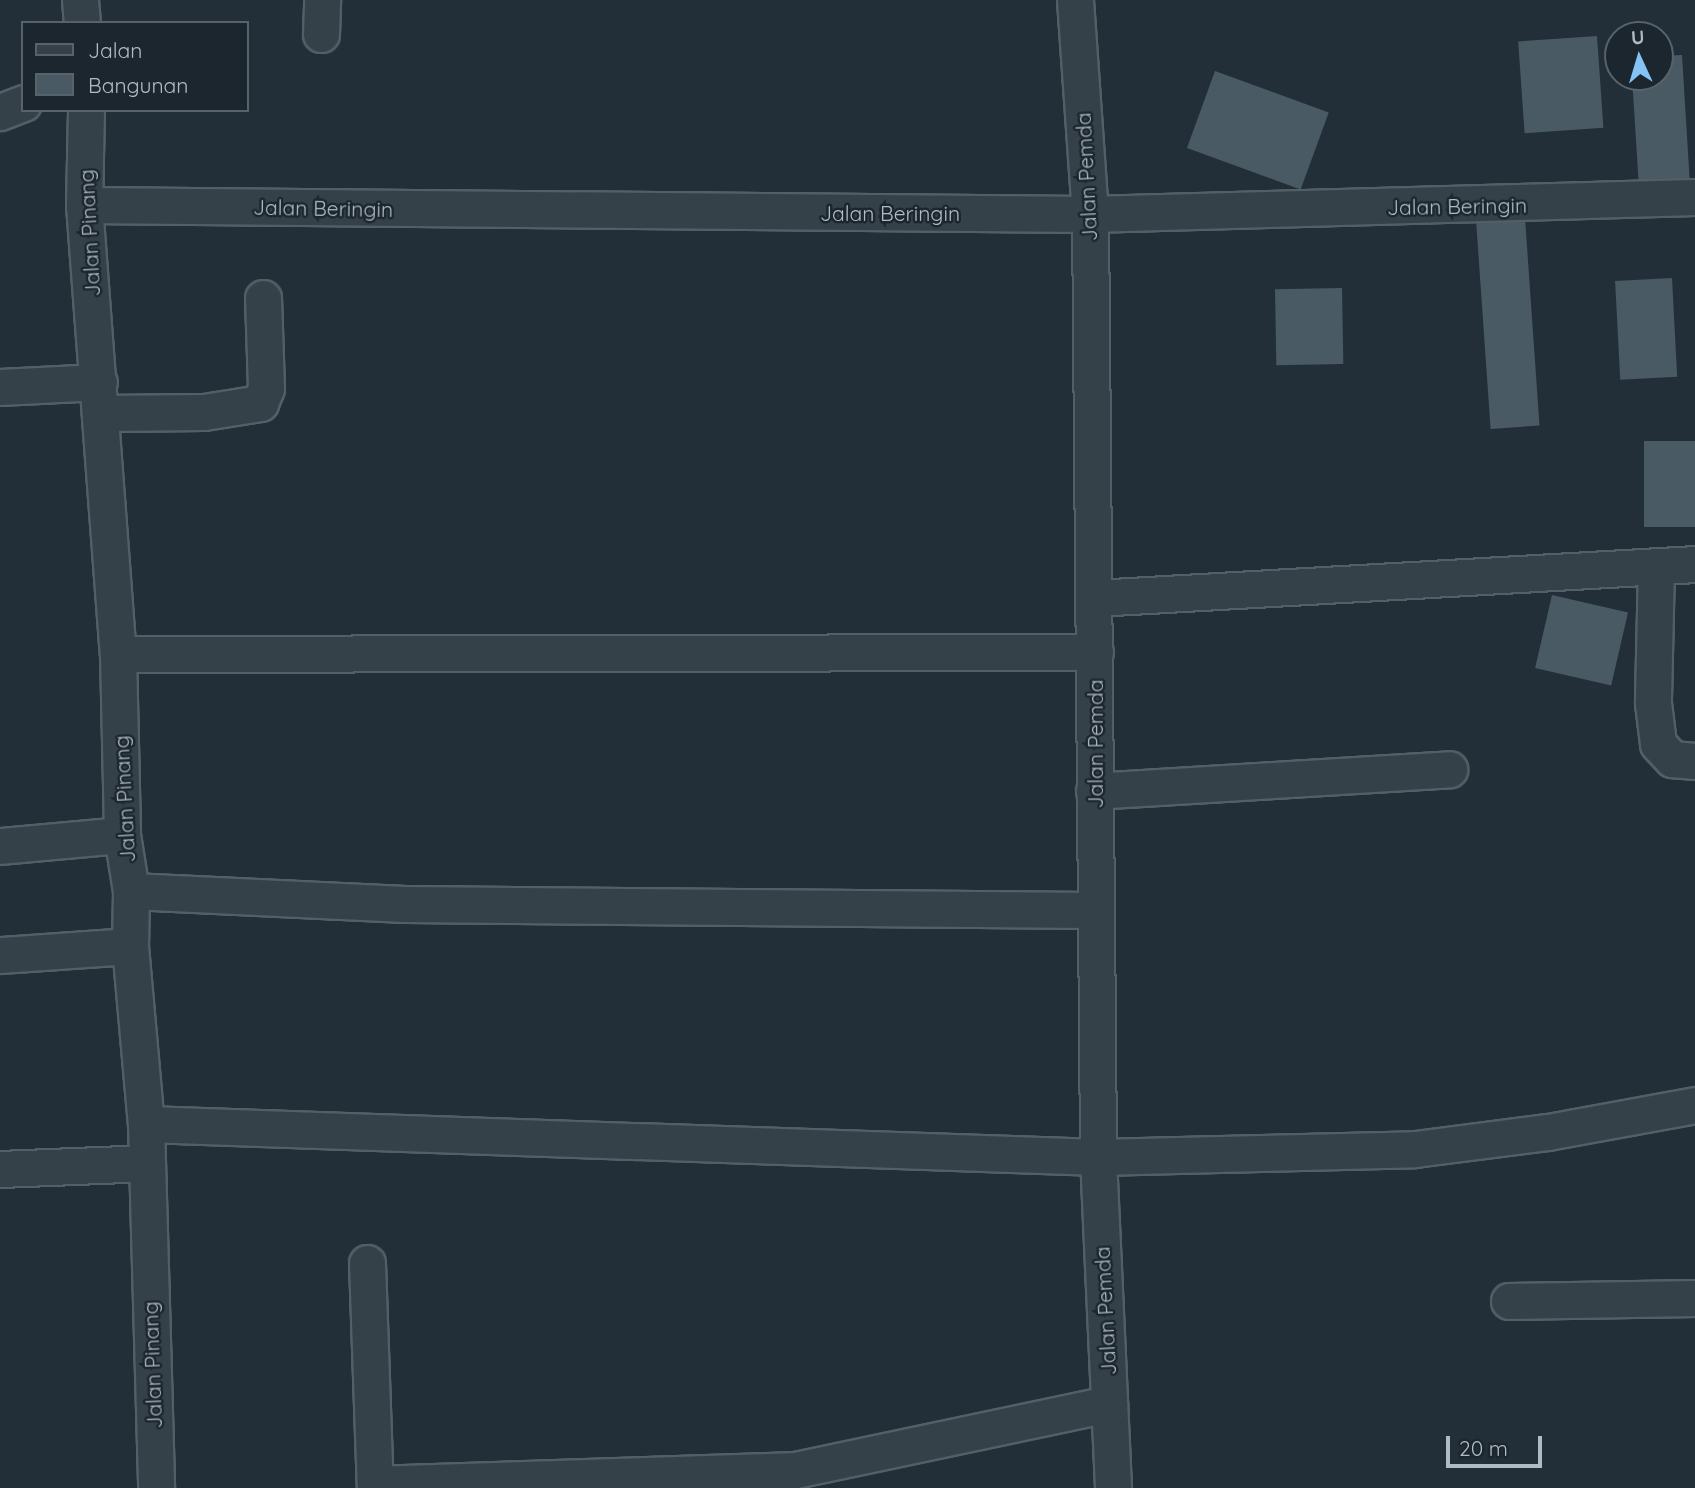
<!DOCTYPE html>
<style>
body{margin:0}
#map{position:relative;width:1695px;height:1488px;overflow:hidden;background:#222f39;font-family:Quicksand,sans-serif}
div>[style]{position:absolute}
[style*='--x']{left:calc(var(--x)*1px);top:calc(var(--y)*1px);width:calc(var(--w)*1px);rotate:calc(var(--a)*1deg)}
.building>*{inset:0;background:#4a5a65;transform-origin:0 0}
.roads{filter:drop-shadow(2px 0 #535f67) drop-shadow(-2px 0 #535f67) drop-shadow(0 2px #535f67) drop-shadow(0 -2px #535f67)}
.minor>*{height:35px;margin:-17.5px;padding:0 17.5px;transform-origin:17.5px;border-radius:17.5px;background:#354149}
span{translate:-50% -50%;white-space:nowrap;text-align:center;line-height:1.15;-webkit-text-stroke:5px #1b262e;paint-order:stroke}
.street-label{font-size:21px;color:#b0bcc5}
.legend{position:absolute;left:21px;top:21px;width:228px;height:91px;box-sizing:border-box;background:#1b262e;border:2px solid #57626a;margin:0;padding:9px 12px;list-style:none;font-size:21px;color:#b0bcc5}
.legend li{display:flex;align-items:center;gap:14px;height:35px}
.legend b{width:35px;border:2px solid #57626a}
.north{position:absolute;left:1604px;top:21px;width:70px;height:70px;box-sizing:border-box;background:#1b262e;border:2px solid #57626a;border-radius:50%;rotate:356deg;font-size:19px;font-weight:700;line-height:28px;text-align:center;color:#b0bcc5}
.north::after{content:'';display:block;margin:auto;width:24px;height:32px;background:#85c2f5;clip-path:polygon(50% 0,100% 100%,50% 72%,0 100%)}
.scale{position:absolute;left:1446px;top:1436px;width:96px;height:32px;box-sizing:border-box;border:4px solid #b0bcc5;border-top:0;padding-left:9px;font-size:21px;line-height:24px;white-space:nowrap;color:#b0bcc5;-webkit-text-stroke:5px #1b262e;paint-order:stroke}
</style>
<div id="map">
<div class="building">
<i style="left:1597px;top:36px;width:92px;height:79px;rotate:86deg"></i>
<i style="clip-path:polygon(1682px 55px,1690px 185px,1639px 188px,1632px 77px,1660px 77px,1660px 56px)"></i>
<i style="left:1215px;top:71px;width:121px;height:82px;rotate:20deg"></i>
<i style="left:1525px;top:218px;width:208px;height:49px;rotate:86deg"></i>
<i style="left:1672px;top:278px;width:99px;height:57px;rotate:87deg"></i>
<i style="left:1342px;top:288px;width:76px;height:67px;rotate:89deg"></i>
<i style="left:1695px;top:441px;width:86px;height:51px;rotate:90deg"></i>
<i style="left:1552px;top:595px;width:78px;height:75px;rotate:13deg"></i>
</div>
<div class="roads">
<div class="minor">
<i style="--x:80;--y:0;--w:23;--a:85"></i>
<i style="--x:1075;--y:0;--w:215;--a:86"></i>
<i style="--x:1090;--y:214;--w:943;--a:89.51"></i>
<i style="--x:1098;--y:1157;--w:331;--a:87.4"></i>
<i style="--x:321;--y:34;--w:34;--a:-88"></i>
<i style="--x:86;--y:110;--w:95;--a:91.2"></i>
<i style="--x:84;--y:205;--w:450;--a:85.7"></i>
<i style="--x:118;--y:654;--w:181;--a:88.7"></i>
<i style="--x:122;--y:835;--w:57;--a:80.9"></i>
<i style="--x:131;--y:891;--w:55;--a:91"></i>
<i style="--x:130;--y:946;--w:179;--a:84.9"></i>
<i style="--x:146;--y:1124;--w:364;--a:88.4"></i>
<i style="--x:0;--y:112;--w:25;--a:-21"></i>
<i style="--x:84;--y:205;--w:1006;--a:0.51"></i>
<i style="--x:1090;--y:214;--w:605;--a:-1.61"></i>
<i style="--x:0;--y:387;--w:99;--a:-2.9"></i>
<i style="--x:101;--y:413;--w:103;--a:-0.6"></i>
<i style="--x:204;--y:412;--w:57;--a:-9.1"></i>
<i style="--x:260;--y:403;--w:16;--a:-68"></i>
<i style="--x:266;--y:388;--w:90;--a:-91.9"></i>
<i style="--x:1656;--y:566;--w:137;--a:91.3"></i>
<i style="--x:1653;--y:703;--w:41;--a:83"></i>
<i style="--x:1658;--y:744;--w:21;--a:47"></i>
<i style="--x:1672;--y:759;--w:23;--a:5"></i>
<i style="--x:1095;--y:598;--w:601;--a:-3.24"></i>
<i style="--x:118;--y:654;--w:977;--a:-0.12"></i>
<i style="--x:1094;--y:791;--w:356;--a:-3.5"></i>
<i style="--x:0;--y:846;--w:122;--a:-5.2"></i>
<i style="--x:131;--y:891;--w:274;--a:2.7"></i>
<i style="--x:405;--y:904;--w:689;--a:0.5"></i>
<i style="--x:0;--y:955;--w:130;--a:-4"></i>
<i style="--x:146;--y:1124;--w:953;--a:1.99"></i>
<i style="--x:1098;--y:1157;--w:317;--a:-1.4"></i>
<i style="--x:1415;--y:1149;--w:134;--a:-7.3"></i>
<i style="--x:1548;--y:1132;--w:149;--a:-10.4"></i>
<i style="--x:0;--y:1169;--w:147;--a:-2.3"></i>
<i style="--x:367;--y:1263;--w:225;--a:88"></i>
<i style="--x:1509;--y:1301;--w:186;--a:-0.9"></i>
<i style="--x:375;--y:1484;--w:420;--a:-1.9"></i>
<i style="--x:795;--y:1470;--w:321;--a:-11.9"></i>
</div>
</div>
<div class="street-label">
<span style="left:1086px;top:177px;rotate:-93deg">Jalan Pemda</span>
<span style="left:1457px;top:206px;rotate:-1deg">Jalan Beringin</span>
<span style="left:323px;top:208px;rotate:1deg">Jalan Beringin</span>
<span style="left:890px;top:213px">Jalan Beringin</span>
<span style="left:89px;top:233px;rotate:-93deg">Jalan Pinang</span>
<span style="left:1095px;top:744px;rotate:-90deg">Jalan Pemda</span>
<span style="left:124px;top:799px;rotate:-93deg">Jalan Pinang</span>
<span style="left:1105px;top:1311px;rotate:-93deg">Jalan Pemda</span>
<span style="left:152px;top:1365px;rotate:-92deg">Jalan Pinang</span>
</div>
<ul class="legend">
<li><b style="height:9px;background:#354149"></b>Jalan</li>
<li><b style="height:19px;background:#4a5a65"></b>Bangunan</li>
</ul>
<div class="north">U</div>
<div class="scale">20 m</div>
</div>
